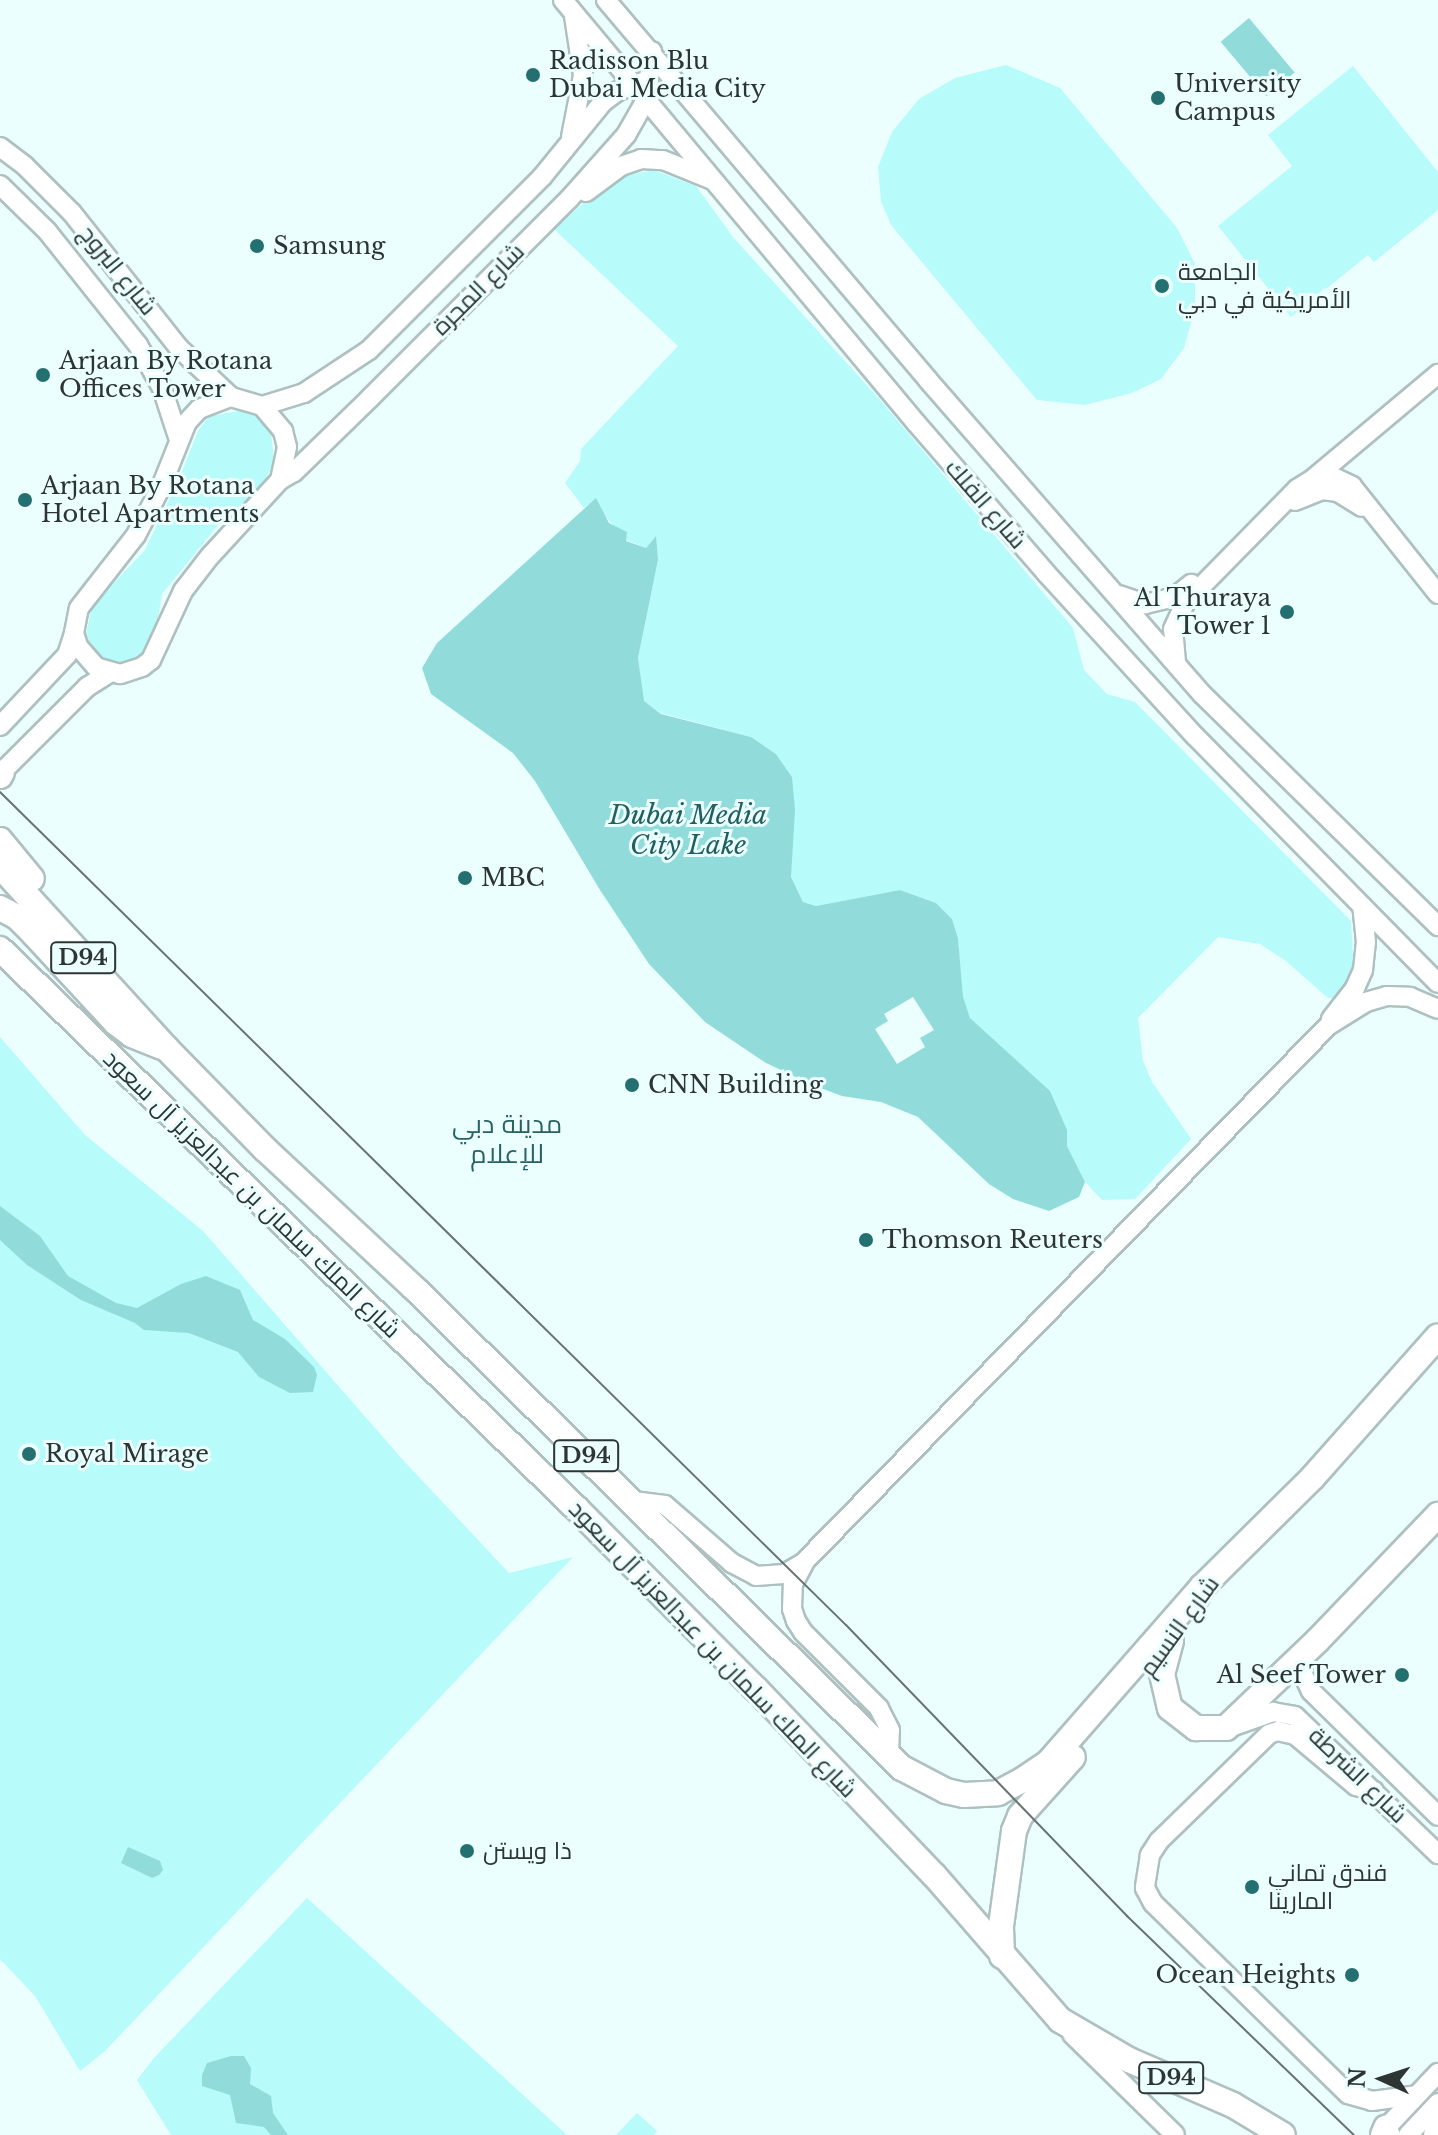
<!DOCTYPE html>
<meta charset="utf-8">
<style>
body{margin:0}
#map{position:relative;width:1438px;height:2135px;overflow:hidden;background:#ecffff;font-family:"Libre Baskerville",Cairo,serif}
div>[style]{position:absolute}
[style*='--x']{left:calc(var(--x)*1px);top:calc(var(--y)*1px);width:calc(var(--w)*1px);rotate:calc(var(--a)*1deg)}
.green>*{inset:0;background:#b7fbfb}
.water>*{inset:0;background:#91dcdb;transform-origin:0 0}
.pier>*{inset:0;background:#ecffff}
.roads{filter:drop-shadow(2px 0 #aec0c0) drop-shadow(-2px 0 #aec0c0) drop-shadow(0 2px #aec0c0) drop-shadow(0 -2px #aec0c0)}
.minor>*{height:18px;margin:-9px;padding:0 9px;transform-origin:9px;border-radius:9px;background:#fff}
.major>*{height:24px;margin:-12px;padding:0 12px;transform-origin:12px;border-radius:12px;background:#fff}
.tram>*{height:2px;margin:-1px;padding:0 1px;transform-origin:1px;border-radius:1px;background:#687373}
.dots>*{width:22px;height:22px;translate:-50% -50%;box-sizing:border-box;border:4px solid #ecffff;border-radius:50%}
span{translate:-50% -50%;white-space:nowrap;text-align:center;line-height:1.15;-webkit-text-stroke:6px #ecffff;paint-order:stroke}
.shield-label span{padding:2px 6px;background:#ecffff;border:2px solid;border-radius:6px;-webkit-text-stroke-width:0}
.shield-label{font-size:22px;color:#2d3434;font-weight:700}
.poi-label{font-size:24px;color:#2d3434}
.left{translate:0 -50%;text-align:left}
.right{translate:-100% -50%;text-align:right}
.street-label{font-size:24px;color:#2d3434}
.water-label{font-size:26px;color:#225f5f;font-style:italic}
.neighbourhood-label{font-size:26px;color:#286262}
.north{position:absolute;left:1342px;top:2039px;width:80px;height:80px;-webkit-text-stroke:6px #ecffff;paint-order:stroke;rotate:273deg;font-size:22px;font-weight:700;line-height:32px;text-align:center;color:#2d3434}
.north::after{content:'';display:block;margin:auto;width:28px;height:36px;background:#2d3434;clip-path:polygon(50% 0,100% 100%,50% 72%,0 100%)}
</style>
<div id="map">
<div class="green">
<i style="clip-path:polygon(1006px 65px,1060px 88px,1177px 228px,1195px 264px,1195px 308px,1184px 348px,1161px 379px,1132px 393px,1085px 405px,1037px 400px,891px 225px,881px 201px,878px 167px,892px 132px,919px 99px,955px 78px)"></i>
<i style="clip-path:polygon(1353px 66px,1438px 172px,1438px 210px,1374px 262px,1368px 255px,1291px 317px,1218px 226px,1292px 166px,1268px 135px)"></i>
<i style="clip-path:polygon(654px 170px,696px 186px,733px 237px,881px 401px,1073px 628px,1084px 670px,1107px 694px,1135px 702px,1351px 921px,1354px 970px,1342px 999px,1328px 998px,1286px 961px,1260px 944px,1218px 937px,1138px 1018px,1143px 1061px,1152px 1082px,1191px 1139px,1135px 1199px,1102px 1200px,1085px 1182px,1067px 1146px,1067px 1130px,970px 1018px,962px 997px,958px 938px,952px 919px,936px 903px,900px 890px,816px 906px,803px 902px,791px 877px,792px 777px,776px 754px,751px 737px,661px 713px,643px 701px,638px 658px,658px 560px,655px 537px,646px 548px,626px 540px,600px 510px,596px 499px,584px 508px,565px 483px,580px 461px,581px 449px,678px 346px,554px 229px,612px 178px)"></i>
<i style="clip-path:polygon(239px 411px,259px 417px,271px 431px,274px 464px,259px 489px,219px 524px,162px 594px,156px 630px,149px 645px,137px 658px,125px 663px,100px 661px,92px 653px,86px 634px,92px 606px,145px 550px,179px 479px,198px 431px,209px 416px)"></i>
<i style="clip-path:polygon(0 1037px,85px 1135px,203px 1231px,403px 1460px,509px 1573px,573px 1557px,105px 2051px,80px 2071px,35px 1996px,0 1959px)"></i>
<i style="clip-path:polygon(307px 1898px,567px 2135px,171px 2135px,137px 2080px,154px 2058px)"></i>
<i style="clip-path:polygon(637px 2113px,657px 2131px,654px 2135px,616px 2135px)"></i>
</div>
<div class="water">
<i style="left:1249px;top:18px;width:71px;height:37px;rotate:50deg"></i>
<i style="clip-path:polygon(596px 498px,609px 523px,627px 532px,626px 541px,646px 548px,656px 536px,658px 560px,638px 658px,644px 701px,661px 714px,751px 737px,776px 754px,792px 777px,795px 810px,791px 877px,803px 902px,816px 906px,900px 890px,936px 903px,952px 919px,958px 938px,963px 997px,970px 1018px,1050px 1091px,1067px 1130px,1067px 1146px,1085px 1182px,1079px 1197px,1049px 1211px,1013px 1199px,989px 1184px,918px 1117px,881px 1102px,842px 1096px,815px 1086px,766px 1063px,705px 1022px,649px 964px,600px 890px,535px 781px,513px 753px,431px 694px,422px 668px,437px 643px)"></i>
<i style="clip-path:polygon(0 1206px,40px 1236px,68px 1276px,116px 1303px,137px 1308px,181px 1284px,206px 1276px,240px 1290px,253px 1320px,285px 1339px,314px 1367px,317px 1375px,313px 1392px,290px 1393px,259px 1377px,238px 1352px,189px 1333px,144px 1330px,135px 1323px,81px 1300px,27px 1265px,0 1240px)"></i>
<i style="clip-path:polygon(128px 1847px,160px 1861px,163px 1870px,159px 1875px,152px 1878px,121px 1863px)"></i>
<i style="clip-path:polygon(231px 2056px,244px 2056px,251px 2068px,250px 2084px,271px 2096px,273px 2113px,288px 2135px,271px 2135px,264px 2127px,236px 2123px,230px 2095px,202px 2086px,202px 2075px,207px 2063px)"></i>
</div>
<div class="pier">
<i style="clip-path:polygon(913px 997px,934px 1030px,920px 1038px,925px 1047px,897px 1064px,875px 1029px,888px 1021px,884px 1014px)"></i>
</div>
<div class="roads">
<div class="minor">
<i style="--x:563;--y:0;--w:552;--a:50.14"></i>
<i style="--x:917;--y:424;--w:197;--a:49.1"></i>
<i style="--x:1046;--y:573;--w:221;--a:47.6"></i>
<i style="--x:1195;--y:736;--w:346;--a:45.5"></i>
<i style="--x:606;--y:0;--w:498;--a:49.7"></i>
<i style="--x:928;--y:380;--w:418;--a:48.9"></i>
<i style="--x:1203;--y:695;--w:330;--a:44.5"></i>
<i style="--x:571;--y:137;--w:63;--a:-79"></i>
<i style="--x:583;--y:75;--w:60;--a:-98.7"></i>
<i style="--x:0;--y:147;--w:31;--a:37"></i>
<i style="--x:25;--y:166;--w:66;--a:45"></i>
<i style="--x:72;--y:213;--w:172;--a:51.6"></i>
<i style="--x:179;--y:348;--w:71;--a:43.3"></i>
<i style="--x:0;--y:185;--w:66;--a:44.4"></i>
<i style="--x:47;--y:231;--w:146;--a:51.4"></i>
<i style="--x:138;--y:345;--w:49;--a:60.8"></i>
<i style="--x:162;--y:388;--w:52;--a:71.9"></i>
<i style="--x:586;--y:192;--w:44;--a:-36.6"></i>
<i style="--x:621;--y:166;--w:21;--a:-19"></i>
<i style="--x:641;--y:159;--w:22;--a:3"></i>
<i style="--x:663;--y:160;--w:51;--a:22"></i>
<i style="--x:231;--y:397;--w:32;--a:16"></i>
<i style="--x:262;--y:406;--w:33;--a:50"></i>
<i style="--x:283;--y:431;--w:16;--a:76"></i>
<i style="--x:287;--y:447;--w:34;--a:102"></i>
<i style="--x:280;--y:480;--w:103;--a:132.6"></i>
<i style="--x:210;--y:556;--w:44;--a:127.6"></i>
<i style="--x:183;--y:591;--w:76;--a:114.9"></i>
<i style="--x:151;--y:660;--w:11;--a:142"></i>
<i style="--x:142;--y:667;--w:23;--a:162"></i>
<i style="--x:120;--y:674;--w:25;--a:-164"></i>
<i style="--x:96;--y:667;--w:28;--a:-131"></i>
<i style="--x:78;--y:646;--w:14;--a:-107"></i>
<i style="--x:74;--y:633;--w:25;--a:-79"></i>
<i style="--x:79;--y:608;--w:93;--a:-52"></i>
<i style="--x:136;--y:535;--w:54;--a:-62.5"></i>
<i style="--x:161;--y:487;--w:70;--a:-68.2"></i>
<i style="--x:187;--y:422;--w:18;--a:-47"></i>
<i style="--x:199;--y:409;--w:34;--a:-21"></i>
<i style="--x:262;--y:406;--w:44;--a:-17.2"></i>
<i style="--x:304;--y:393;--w:78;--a:-33.5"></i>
<i style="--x:369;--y:350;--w:245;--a:-45"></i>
<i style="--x:542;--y:177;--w:97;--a:-50.9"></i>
<i style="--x:603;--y:102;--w:19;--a:-36"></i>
<i style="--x:618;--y:91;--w:27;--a:-20"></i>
<i style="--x:1314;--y:478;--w:162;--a:-40"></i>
<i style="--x:280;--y:480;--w:16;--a:-30"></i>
<i style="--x:294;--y:472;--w:106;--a:-44.2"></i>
<i style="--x:370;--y:398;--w:281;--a:-45"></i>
<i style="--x:569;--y:199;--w:86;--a:-48.3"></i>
<i style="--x:626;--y:135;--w:43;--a:-60.4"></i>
<i style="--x:647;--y:98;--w:47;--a:-83.9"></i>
<i style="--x:1295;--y:501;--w:29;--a:-22"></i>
<i style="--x:1322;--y:490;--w:16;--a:7"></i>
<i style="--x:1338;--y:492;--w:28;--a:32"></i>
<i style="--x:1119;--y:595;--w:28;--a:19"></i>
<i style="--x:1145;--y:604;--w:31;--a:-13"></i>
<i style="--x:1175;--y:597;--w:21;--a:-39"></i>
<i style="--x:1176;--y:662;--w:33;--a:-95"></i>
<i style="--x:1173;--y:629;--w:29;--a:-65"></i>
<i style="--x:1185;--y:603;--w:160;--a:-45.5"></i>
<i style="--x:1297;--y:489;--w:19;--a:-32"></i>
<i style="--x:1313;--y:479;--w:18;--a:-9"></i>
<i style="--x:1331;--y:476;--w:23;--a:25"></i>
<i style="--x:1352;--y:486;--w:138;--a:51.5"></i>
<i style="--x:0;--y:726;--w:98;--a:-46.7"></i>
<i style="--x:67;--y:655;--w:23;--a:-72"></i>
<i style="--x:0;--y:774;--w:123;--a:-45"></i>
<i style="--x:87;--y:687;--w:26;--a:-32"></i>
<i style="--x:1331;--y:1019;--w:39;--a:-52"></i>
<i style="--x:1355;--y:988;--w:20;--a:-66"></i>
<i style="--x:1363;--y:970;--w:28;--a:-84"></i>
<i style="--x:1366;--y:942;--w:36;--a:-96"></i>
<i style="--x:633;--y:1501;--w:32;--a:7"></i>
<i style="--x:665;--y:1505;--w:89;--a:40.9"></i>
<i style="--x:732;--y:1563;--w:27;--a:28"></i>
<i style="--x:756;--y:1576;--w:28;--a:-4"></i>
<i style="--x:784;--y:1574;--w:22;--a:-30"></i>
<i style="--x:1302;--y:1656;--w:18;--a:87"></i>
<i style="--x:1303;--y:1674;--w:19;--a:65"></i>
<i style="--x:1311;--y:1691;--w:178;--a:44.5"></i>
<i style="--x:1228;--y:1728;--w:48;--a:-19.6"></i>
<i style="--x:1273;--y:1712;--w:22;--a:10"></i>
<i style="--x:1295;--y:1716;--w:199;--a:44"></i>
<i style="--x:889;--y:1755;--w:25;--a:-88"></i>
<i style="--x:890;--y:1730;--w:25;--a:-117"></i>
<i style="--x:879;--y:1708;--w:107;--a:-135"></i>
<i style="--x:803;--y:1632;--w:13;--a:-122"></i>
<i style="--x:796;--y:1621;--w:13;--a:-108"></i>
<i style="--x:792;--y:1609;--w:25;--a:-88"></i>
<i style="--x:793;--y:1584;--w:26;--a:-62"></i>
<i style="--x:805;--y:1561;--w:750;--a:-45.65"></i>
<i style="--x:1329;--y:1025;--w:44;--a:-31.9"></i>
<i style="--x:1366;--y:1002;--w:22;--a:-16"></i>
<i style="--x:1387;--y:996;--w:23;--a:2"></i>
<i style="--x:1410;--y:997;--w:30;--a:23"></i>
<i style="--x:1374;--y:1791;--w:19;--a:-164"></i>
<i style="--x:1356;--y:1786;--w:80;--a:-140.1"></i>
<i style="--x:1295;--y:1735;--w:17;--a:-167"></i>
<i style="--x:1278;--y:1731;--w:9;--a:162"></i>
<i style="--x:1269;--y:1734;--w:153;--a:135.8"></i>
<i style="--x:1159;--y:1841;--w:17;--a:123"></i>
<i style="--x:1150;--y:1855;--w:33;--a:99"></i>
<i style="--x:1145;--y:1888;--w:17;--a:62"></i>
<i style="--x:1153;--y:1903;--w:273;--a:44.4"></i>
<i style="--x:1348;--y:2094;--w:25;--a:16"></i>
<i style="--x:1372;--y:2101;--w:45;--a:-7.6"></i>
<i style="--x:1072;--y:2034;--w:144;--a:44.4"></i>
<i style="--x:1391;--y:2135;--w:9;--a:-126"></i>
<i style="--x:1386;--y:2128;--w:76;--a:-46.6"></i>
<i style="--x:1408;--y:2135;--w:44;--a:-46.8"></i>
<i style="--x:1433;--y:2135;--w:17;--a:-73"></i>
</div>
<div class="major">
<i style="--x:0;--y:776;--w:4;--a:-63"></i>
<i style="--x:0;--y:840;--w:50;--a:50.6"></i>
<i style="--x:0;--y:866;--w:248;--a:47.6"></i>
<i style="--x:167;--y:1049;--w:141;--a:45.6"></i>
<i style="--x:266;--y:1150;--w:204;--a:43"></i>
<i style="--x:415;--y:1289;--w:683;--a:44.53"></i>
<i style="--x:902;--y:1768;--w:50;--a:27.6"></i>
<i style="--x:946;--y:1791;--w:18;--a:13"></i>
<i style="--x:964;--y:1795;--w:34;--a:-3"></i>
<i style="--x:998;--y:1793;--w:30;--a:-28"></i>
<i style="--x:1024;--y:1779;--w:29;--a:-34"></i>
<i style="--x:1048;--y:1763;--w:234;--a:-48.8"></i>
<i style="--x:0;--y:908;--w:19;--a:28"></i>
<i style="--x:17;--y:917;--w:23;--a:45"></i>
<i style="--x:33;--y:933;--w:122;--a:47.3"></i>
<i style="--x:116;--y:1023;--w:20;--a:37"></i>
<i style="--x:132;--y:1035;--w:31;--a:22"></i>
<i style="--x:0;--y:949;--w:803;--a:44.14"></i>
<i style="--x:576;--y:1508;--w:255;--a:45.2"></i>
<i style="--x:756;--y:1689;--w:257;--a:46.3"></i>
<i style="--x:934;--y:1875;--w:192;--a:49"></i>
<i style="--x:1060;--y:2020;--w:80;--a:30.1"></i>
<i style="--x:1129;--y:2060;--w:113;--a:23.4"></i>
<i style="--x:1233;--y:2105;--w:58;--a:31"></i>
<i style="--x:1196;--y:1598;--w:13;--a:-61"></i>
<i style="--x:1202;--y:1587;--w:156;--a:-44.7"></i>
<i style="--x:1313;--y:1477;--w:188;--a:-48.4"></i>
<i style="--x:1171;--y:1641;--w:34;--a:105"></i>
<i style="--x:1162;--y:1674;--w:35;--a:77"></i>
<i style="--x:1170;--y:1708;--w:33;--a:38"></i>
<i style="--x:1196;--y:1728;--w:30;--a:0"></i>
<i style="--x:1226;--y:1728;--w:126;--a:-43.7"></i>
<i style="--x:1317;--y:1641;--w:175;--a:-46.2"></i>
<i style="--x:1002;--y:1956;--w:30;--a:-92"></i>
<i style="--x:1001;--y:1926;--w:96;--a:-82.2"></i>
<i style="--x:1014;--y:1831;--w:16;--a:-68"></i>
<i style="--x:1020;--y:1816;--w:79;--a:-48.1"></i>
<i style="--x:1383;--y:2135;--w:8;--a:-67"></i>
</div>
</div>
<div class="tram">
<i style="--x:0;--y:792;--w:1187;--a:44.56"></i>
<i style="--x:846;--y:1625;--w:405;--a:46"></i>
<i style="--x:1127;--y:1916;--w:315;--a:44"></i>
</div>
<div class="dots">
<i style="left:533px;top:75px;background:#246f70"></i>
<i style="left:1158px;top:98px;background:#246f70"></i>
<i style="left:257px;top:246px;background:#246f70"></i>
<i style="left:1162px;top:286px;background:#246f70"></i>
<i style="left:43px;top:375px;background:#246f70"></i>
<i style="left:25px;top:500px;background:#246f70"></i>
<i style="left:1287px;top:612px;background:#246f70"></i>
<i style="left:465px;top:878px;background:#246f70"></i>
<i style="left:632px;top:1085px;background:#246f70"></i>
<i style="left:866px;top:1240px;background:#246f70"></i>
<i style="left:29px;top:1454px;background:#246f70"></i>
<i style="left:1402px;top:1675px;background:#246f70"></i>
<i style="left:467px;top:1851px;background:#246f70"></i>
<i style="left:1252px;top:1887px;background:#246f70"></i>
<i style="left:1352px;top:1975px;background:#246f70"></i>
</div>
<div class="shield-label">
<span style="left:83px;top:958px">D94</span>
<span style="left:586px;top:1456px">D94</span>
<span style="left:1171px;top:2078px">D94</span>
</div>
<div class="poi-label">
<span class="left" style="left:549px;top:75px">Radisson Blu<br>Dubai Media City</span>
<span class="left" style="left:1174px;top:98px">University<br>Campus</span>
<span class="left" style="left:273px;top:246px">Samsung</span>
<span class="left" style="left:1178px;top:286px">الجامعة<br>الأمريكية في دبي</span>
<span class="left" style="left:59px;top:375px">Arjaan By Rotana<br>Offices Tower</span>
<span class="left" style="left:41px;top:500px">Arjaan By Rotana<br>Hotel Apartments</span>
<span class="right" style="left:1271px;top:612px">Al Thuraya<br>Tower 1</span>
<span class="left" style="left:481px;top:878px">MBC</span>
<span class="left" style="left:648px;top:1085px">CNN Building</span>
<span class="left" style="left:882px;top:1240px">Thomson Reuters</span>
<span class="left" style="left:45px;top:1454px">Royal Mirage</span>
<span class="right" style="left:1386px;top:1675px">Al Seef Tower</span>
<span class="left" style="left:483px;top:1851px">ذا ويستن</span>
<span class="left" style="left:1268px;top:1887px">فندق تماني<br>المارينا</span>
<span class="right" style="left:1336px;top:1975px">Ocean Heights</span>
</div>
<div class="street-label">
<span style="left:118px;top:270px;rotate:51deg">شارع البروج</span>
<span style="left:478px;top:289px;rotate:-45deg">شارع المجرة</span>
<span style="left:986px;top:504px;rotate:49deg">شارع الفلك</span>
<span style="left:252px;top:1194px;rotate:44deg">شارع الملك سلمان بن عبدالعزيز آل سعود</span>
<span style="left:1179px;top:1626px;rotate:-54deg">شارع النسيم</span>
<span style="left:713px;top:1649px;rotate:46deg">شارع الملك سلمان بن عبدالعزيز آل سعود</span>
<span style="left:1358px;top:1775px;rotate:44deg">شارع الشرطة</span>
</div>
<div class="water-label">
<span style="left:688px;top:831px">Dubai Media<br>City Lake</span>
</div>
<div class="neighbourhood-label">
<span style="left:507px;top:1140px">مدينة دبي<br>للإعلام</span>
</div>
<div class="north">N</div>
</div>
